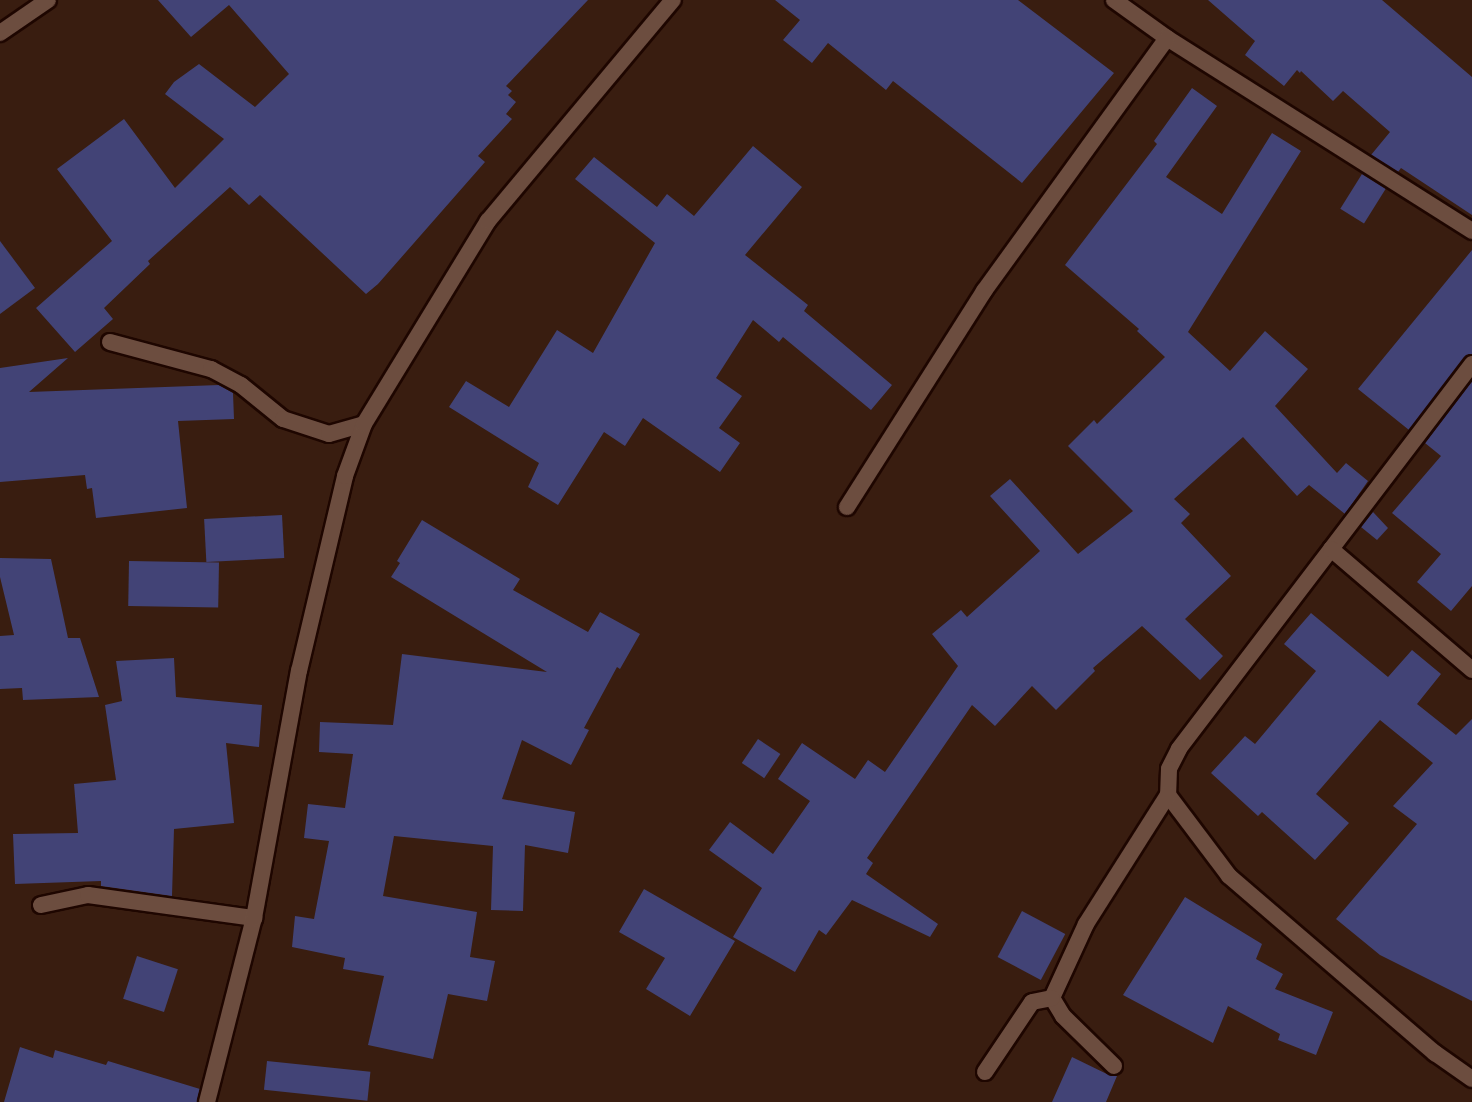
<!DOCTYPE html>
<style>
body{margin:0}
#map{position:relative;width:1472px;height:1102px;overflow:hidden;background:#391d10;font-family:"Open Sans",sans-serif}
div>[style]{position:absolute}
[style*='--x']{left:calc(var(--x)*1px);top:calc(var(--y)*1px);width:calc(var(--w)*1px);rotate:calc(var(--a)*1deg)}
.building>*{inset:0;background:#424376;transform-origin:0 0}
.roads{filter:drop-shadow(2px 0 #1e0600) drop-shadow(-2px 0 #1e0600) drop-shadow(0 2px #1e0600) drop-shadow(0 -2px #1e0600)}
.minor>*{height:16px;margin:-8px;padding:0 8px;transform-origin:8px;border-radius:8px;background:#6c4d3f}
span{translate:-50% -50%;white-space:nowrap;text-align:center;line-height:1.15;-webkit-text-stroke:6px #170b06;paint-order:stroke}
</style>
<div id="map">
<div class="building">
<i style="clip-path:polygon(158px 0,588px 0,506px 86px,512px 91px,508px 95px,516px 102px,506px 114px,512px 119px,478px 156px,485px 162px,378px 284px,366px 294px,260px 195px,249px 205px,230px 187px,148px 261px,150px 264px,104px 308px,113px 319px,75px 352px,36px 308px,112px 241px,57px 169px,124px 119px,175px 188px,224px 139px,165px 94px,174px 82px,199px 64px,255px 107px,289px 74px,229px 5px,191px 37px)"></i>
<i style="clip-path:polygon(775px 0,1018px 0,1114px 73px,1022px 183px,893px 81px,886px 90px,828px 43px,812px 63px,783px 40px,800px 20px)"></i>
<i style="clip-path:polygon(1208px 0,1382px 0,1472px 77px,1472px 215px,1401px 168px,1398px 172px,1371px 155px,1390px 132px,1343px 91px,1333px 101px,1301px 71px,1300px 73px,1297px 70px,1284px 86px,1245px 55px,1255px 41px)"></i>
<i style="clip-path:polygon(1192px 88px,1217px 106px,1166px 177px,1222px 214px,1272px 133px,1301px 151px,1188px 332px,1230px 371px,1265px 331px,1308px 369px,1275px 406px,1337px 473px,1346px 463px,1368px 481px,1345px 514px,1309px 485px,1297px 496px,1243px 437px,1174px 499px,1190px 514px,1181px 523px,1231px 576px,1185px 619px,1223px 656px,1200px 680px,1142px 626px,1093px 668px,1095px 671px,1056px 710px,1032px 686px,995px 726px,972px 705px,867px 858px,873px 863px,866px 874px,938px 924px,930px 937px,852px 900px,826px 935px,819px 930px,795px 972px,733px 937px,762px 888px,709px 850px,730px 822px,773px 854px,810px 801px,778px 779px,802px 743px,855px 779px,868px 760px,885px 772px,958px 666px,932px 634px,961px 610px,967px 617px,1040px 551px,990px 496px,1010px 479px,1078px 554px,1133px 511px,1068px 446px,1094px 420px,1097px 424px,1165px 357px,1137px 331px,1139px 329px,1065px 265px,1157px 144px,1154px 141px)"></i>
<i style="clip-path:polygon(753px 146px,802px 187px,745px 255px,808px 305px,804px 311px,892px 385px,871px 410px,783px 337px,779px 342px,753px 320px,716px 378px,742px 396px,719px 428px,740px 443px,720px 472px,643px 418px,625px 446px,604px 432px,558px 505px,528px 487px,539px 463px,449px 407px,466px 381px,509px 407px,557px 330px,593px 353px,655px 243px,575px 179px,594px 157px,657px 207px,667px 194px,694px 216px)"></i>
<i style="left:1362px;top:174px;width:28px;height:41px;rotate:32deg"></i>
<i style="clip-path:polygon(0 241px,35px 288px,0 314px)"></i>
<i style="clip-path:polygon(1472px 250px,1472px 354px,1464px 358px,1409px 430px,1358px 389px)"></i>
<i style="clip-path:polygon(68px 358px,29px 392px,219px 385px,233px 393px,234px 419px,178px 421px,187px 508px,96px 518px,92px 488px,87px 489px,85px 475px,0 482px,0 368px)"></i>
<i style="clip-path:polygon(1472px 381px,1472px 586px,1451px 611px,1417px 582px,1441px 554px,1392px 513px,1441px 456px,1425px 443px)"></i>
<i style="clip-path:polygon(1373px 512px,1388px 528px,1377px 540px,1361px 527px)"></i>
<i style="left:282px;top:515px;width:43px;height:78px;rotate:87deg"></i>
<i style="clip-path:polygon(422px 520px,520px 579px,513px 590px,588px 632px,600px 612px,640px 634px,620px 669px,617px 667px,584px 728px,589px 730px,571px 765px,522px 740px,502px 799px,575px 812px,568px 853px,525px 845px,523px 911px,491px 910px,493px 846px,394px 836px,383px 896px,477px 912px,470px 957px,495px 961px,487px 1001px,448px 994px,433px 1059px,368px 1045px,384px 976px,343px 969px,345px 958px,292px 947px,295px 916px,314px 919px,329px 841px,304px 838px,308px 804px,345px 808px,353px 754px,319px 752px,320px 722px,393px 725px,402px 654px,547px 672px,391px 577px,400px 563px,397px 561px)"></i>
<i style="clip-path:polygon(0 558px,51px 559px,68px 638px,80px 638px,99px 697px,23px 700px,22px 688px,0 689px,0 636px,14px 635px,0 577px)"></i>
<i style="left:129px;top:561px;width:90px;height:45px;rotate:1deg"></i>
<i style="clip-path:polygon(1311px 613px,1388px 677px,1412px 650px,1441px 674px,1417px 704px,1456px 735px,1472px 719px,1472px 1001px,1380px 955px,1336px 919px,1417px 824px,1393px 806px,1433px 763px,1380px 720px,1316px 794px,1349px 823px,1315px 860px,1262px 812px,1258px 816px,1211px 773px,1245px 736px,1255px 744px,1316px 671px,1284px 644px)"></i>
<i style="clip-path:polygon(174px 658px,176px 697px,262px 705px,259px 747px,226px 743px,234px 823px,174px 829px,172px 896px,101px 886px,101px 881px,15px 884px,13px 834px,78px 833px,74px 784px,116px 780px,105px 705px,122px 701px,116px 661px)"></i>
<i style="left:758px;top:739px;width:27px;height:29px;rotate:34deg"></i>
<i style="clip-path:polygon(644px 889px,735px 941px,690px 1016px,646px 989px,665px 958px,619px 932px)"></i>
<i style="clip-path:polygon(1185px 897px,1262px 944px,1256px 959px,1283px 974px,1275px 989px,1333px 1012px,1316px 1055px,1278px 1040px,1280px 1034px,1228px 1006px,1213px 1043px,1123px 995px)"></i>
<i style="left:1022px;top:911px;width:49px;height:52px;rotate:28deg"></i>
<i style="left:137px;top:956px;width:43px;height:45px;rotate:18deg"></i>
<i style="clip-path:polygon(20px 1047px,53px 1058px,55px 1050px,106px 1065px,108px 1061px,200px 1089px,197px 1102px,4px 1102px)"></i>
<i style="clip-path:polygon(1072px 1057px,1111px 1076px,1117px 1076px,1106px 1102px,1052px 1102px)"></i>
<i style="left:267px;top:1061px;width:104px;height:29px;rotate:6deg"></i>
</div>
<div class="roads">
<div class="minor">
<i style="--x:1114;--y:0;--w:65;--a:35.6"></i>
<i style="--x:1167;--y:38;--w:361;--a:32.3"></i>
<i style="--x:0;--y:33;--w:58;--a:-34.5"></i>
<i style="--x:110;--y:342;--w:105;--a:15"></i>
<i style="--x:211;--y:369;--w:34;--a:28"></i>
<i style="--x:241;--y:385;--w:54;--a:39"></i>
<i style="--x:283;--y:419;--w:48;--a:18.1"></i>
<i style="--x:329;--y:434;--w:36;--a:-16"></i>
<i style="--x:1472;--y:364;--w:484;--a:127.3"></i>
<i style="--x:1179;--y:749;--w:22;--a:117"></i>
<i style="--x:1169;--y:769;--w:26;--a:92"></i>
<i style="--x:1168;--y:795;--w:101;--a:53"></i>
<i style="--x:1229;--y:876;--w:272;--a:40.7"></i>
<i style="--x:1435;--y:1053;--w:45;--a:35.1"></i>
<i style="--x:847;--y:507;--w:256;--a:-57.6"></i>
<i style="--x:984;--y:291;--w:312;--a:-54.1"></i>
<i style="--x:1331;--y:549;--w:186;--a:40.6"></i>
<i style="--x:41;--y:905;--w:48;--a:-12"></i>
<i style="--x:88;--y:895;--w:168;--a:7.9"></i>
<i style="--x:1114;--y:1066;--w:71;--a:-135.6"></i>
<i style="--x:1063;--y:1016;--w:21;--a:-121"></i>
<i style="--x:1052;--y:998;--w:81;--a:-65.3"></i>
<i style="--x:1086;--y:924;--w:153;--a:-57.6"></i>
<i style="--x:985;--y:1072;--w:84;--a:-56.1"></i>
<i style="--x:1032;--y:1002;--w:20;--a:-11"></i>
<i style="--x:207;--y:1102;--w:190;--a:-75.7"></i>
<i style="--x:254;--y:918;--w:251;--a:-79.7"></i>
<i style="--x:299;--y:671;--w:200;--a:-76.7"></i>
<i style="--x:345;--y:476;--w:55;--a:-69.9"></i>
<i style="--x:364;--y:424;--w:238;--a:-58.6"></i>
<i style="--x:488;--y:221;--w:288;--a:-50.1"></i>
</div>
</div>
</div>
